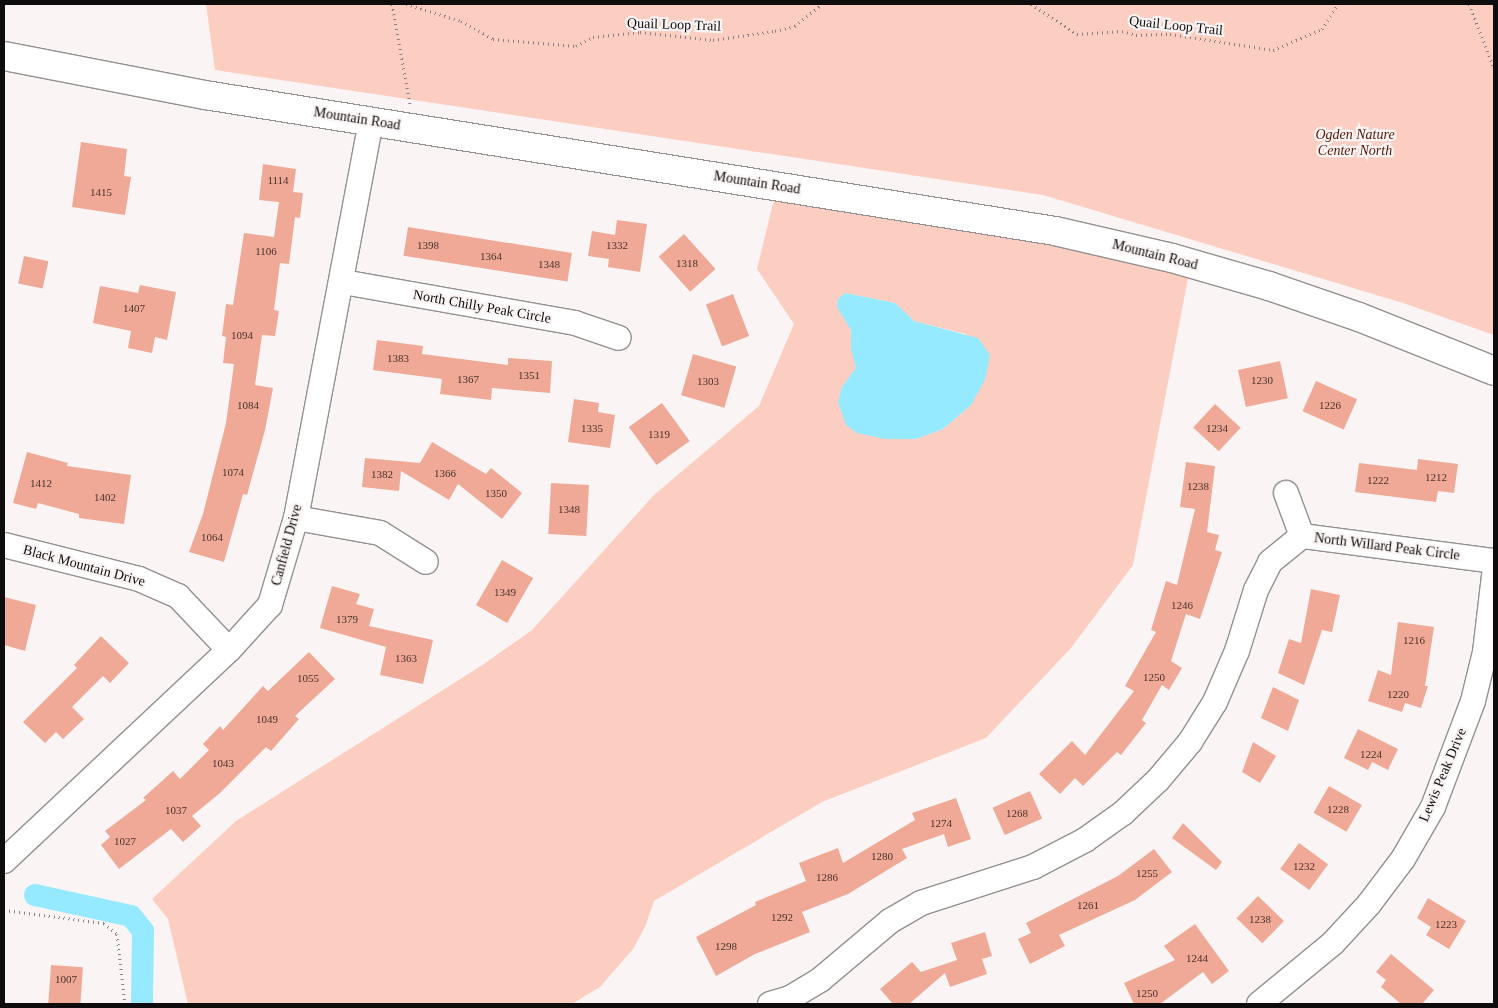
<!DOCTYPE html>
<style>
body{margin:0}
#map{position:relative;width:1498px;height:1008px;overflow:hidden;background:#faf5f4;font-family:Georgia,serif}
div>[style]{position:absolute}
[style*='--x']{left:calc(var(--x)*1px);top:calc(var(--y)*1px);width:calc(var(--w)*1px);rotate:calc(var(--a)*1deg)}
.green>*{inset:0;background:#fccdc1}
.water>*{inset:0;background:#95eaff}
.canal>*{height:22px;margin:-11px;padding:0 11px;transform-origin:11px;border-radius:11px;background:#95eaff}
.building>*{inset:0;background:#efa996;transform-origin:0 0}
.path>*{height:3px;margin-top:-1.5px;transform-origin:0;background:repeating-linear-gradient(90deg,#858181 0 1px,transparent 0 5px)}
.roads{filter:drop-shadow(1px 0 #94908f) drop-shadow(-1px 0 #94908f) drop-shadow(0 1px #94908f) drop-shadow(0 -1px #94908f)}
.minor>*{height:24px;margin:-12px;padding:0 12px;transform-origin:12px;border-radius:12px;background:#fff}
.tertiary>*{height:28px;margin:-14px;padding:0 14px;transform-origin:14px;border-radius:14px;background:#fff}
span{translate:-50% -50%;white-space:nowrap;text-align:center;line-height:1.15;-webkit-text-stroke:4.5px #faf5f4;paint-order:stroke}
.number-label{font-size:11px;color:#46332e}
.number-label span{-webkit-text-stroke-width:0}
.street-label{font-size:14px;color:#0e0c0c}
.park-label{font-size:14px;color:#521605;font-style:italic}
.frame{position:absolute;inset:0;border:5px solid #0e0c0c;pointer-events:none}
</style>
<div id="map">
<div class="green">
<i style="clip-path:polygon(206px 4px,1494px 4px,1494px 335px,1403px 303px,1043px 195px,215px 70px)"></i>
<i style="clip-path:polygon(evenodd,775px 195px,1041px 238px,1189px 273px,1133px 565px,1071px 648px,986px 738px,822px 802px,654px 901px,645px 927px,633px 949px,600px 987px,572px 1004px,188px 1004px,168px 919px,152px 899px,236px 821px,484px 664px,532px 630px,654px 495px,759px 406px,794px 324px,757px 269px,775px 195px,845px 293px,895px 303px,914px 321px,966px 334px,971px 405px,943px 429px,916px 439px,885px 439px,842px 387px,856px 369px,845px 293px)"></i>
</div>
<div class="water">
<i style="clip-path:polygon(845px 293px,895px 303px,914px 321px,978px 338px,990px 355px,985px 380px,971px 405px,943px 429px,916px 439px,885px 439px,857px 433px,846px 425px,838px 402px,842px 387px,856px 368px,851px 349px,851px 330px,837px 307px,838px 299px)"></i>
</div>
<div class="canal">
<i style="--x:35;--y:895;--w:98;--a:12.3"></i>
<i style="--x:131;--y:916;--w:19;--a:51"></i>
<i style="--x:143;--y:931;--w:73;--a:90.8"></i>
</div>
<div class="building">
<i style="clip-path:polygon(81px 142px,127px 149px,124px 176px,131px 177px,125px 215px,72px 207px)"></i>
<i style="clip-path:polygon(263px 164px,296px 169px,293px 192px,303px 193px,300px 218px,295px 217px,289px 264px,280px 263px,274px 310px,279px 311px,275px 336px,262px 335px,255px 385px,273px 388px,265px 430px,247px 495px,243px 494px,224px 562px,189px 552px,203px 514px,226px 423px,234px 364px,223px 363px,226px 337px,222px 336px,226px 304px,233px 305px,244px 233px,274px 237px,279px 202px,259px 200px)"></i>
<i style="clip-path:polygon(617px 220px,647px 224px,640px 272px,608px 267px,609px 259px,588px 256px,592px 231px,615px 235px)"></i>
<i style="left:408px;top:227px;width:166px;height:29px;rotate:9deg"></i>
<i style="left:684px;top:234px;width:47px;height:34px;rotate:48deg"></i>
<i style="left:24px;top:256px;width:25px;height:28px;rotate:12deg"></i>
<i style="clip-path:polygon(140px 285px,176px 292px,167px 340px,155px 337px,152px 353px,128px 348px,131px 331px,93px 323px,100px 286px,138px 293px)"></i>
<i style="left:733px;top:294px;width:45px;height:29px;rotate:69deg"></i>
<i style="clip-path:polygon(377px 340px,423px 346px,422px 354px,508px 365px,508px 358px,552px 361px,550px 393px,492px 388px,491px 400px,440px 394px,442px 379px,373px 370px)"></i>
<i style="left:693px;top:354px;width:45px;height:43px;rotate:16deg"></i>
<i style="left:1280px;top:361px;width:38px;height:43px;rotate:78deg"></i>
<i style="left:1316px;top:381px;width:45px;height:33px;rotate:24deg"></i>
<i style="clip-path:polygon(574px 399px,599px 403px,598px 412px,615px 415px,610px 448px,568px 442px)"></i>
<i style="left:662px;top:403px;width:47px;height:41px;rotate:54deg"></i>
<i style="left:1215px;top:404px;width:35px;height:32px;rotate:43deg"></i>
<i style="clip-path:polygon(432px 442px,486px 474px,491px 468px,522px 493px,502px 519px,458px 484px,449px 500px,401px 471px,399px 491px,362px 487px,365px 458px,420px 463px)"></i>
<i style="clip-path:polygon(27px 452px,68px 463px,67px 466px,131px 475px,124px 524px,79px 518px,79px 514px,38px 503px,36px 509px,13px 503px)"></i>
<i style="clip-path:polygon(1418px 459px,1458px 464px,1454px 493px,1438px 491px,1436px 502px,1355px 492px,1359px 463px,1417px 470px)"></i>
<i style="clip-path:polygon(1186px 462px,1215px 466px,1207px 532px,1219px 535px,1215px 550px,1222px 552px,1200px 619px,1186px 614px,1171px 661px,1182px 668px,1169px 690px,1162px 685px,1142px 720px,1146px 723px,1121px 755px,1117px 752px,1083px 786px,1075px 778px,1060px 794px,1039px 774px,1072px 741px,1085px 755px,1134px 691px,1125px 686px,1156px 632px,1151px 630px,1166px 581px,1177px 585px,1195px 509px,1180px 507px)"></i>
<i style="left:551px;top:483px;width:38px;height:51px;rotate:3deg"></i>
<i style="left:502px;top:560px;width:36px;height:52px;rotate:30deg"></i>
<i style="clip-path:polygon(332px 586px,360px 594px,356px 604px,374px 609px,369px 626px,433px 640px,423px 684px,380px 675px,386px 647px,320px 628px)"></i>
<i style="clip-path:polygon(1311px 589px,1340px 595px,1332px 632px,1322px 630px,1304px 685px,1278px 673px,1289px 639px,1301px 643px)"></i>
<i style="clip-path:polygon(4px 597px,36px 605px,25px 651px,4px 645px)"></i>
<i style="clip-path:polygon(1398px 622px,1434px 627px,1425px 686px,1428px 686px,1421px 708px,1405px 703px,1402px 712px,1368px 701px,1378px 670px,1391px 675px)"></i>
<i style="clip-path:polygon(101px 636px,129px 663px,110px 683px,103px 676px,72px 707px,84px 719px,63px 739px,56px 732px,45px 743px,23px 722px,77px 668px,74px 665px)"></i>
<i style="clip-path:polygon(309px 652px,335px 679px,295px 716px,299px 719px,271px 751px,266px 747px,220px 793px,192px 816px,201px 826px,183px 842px,171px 829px,119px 869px,101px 845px,110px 837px,105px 831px,146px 800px,143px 798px,173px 771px,180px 779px,209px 750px,203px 744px,220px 726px,223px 730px,263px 686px,268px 691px)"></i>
<i style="clip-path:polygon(1273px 687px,1299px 700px,1288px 731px,1261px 718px)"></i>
<i style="clip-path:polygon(1358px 729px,1398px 749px,1388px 770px,1372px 762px,1368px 770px,1344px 758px)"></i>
<i style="clip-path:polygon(1253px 742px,1276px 756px,1260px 783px,1242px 772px)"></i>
<i style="left:1329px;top:786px;width:38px;height:31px;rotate:30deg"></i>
<i style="left:1030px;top:791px;width:30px;height:41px;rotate:66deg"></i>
<i style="clip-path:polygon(956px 798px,971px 839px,948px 847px,944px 834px,902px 849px,907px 858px,848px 894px,802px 912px,810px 932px,755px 954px,716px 976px,696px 937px,756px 905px,755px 902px,806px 881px,799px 863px,838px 848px,843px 863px,915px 820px,912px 813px)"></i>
<i style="clip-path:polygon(1183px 823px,1222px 862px,1216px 870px,1172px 838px)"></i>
<i style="left:1299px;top:843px;width:36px;height:32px;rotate:36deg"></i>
<i style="clip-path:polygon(1154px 849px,1172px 872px,1135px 900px,1059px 935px,1065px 946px,1030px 964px,1018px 939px,1031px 933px,1026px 923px,1118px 876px)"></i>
<i style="left:1258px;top:896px;width:36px;height:31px;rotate:44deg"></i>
<i style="clip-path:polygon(1428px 898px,1466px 921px,1449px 949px,1426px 935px,1431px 927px,1417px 918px)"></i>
<i style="clip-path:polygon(1195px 924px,1229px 971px,1212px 984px,1203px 972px,1160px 1004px,1134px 1004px,1124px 983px,1175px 960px,1164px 946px)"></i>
<i style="clip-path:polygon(985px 932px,992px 956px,982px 959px,987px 974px,950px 987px,945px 973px,909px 1004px,893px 1004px,880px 989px,912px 962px,921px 972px,957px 960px,951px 943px)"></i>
<i style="clip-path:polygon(1391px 954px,1434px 990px,1422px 1004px,1401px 1004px,1381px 987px,1386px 980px,1376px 972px)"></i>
<i style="left:51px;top:965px;width:32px;height:39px;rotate:4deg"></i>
</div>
<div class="path">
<i style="--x:392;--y:4;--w:102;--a:79.8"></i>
<i style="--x:406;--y:4;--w:58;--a:17.2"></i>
<i style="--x:461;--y:21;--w:37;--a:29"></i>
<i style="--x:493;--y:39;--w:83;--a:4.8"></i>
<i style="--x:576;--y:46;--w:19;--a:-28"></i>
<i style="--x:593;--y:37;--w:47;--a:-6.1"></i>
<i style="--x:640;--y:32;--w:73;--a:6.3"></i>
<i style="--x:713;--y:40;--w:63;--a:-8.3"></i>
<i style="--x:775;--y:31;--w:21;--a:-14"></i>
<i style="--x:795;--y:26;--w:35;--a:-39"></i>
<i style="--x:1031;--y:4;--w:55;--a:33.1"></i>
<i style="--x:1077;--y:34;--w:45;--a:-3.8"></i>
<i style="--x:1122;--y:31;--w:15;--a:16"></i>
<i style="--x:1136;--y:35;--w:34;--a:-2"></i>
<i style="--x:1170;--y:34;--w:104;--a:8.8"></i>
<i style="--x:1273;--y:50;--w:53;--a:-23.2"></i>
<i style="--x:1322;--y:29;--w:30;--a:-57"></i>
<i style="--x:1469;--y:4;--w:69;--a:68.7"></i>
<i style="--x:4;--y:910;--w:101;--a:7.4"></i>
<i style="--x:104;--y:923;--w:17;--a:40"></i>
<i style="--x:117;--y:934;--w:70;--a:83.5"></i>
</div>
<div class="roads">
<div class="minor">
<i style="--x:343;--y:282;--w:236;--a:10"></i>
<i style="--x:575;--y:323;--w:46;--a:18.8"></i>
<i style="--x:1286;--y:493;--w:46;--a:69.6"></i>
<i style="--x:296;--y:518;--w:85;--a:10.1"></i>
<i style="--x:380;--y:533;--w:54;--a:32.2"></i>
<i style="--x:4;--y:545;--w:139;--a:14.1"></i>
<i style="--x:139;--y:579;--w:43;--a:23.6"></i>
<i style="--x:178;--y:596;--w:74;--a:46.6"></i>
<i style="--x:4;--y:861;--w:308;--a:-43.2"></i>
<i style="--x:229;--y:650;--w:61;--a:-47.7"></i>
<i style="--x:270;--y:605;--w:91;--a:-73.4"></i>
<i style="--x:296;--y:518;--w:404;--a:-79.3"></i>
<i style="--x:770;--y:1004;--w:21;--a:-17"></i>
<i style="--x:790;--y:998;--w:35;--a:-31"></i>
<i style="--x:820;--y:980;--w:92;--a:-40.1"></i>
<i style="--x:890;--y:921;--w:36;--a:-30"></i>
<i style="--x:921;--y:903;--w:118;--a:-17.8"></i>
<i style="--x:1033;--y:867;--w:59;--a:-27.4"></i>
<i style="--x:1085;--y:840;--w:47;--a:-35.4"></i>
<i style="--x:1123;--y:813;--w:48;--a:-43.3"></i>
<i style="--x:1158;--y:780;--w:50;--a:-49.9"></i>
<i style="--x:1190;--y:742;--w:47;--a:-58"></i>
<i style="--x:1215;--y:702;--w:56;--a:-66.7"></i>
<i style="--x:1237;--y:651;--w:64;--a:-72.7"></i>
<i style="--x:1256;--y:590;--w:31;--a:-63"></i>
<i style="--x:1270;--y:562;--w:41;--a:-39.1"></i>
<i style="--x:1302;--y:536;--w:194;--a:7.4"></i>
<i style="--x:1259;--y:1004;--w:96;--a:-39.5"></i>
<i style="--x:1333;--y:943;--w:53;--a:-47.3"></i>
<i style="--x:1369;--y:904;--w:56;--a:-52.9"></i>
<i style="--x:1403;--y:859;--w:60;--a:-60"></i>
<i style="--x:1433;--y:807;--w:113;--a:-69.3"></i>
<i style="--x:1473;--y:701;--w:50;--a:-76.2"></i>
<i style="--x:1485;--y:652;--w:78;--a:-83.3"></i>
</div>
<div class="tertiary">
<i style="--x:4;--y:56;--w:205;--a:11"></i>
<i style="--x:205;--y:95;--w:861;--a:9.09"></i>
<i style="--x:1055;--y:231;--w:120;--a:13"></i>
<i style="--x:1172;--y:258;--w:101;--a:16.1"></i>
<i style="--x:1269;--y:286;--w:95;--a:19"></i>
<i style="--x:1359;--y:317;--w:145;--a:21.8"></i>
</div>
</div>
<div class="number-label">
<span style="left:278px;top:180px">1114</span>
<span style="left:101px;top:192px">1415</span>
<span style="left:428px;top:245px">1398</span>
<span style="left:617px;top:245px">1332</span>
<span style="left:266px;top:251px">1106</span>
<span style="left:491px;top:256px">1364</span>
<span style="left:687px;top:263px">1318</span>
<span style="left:549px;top:264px">1348</span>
<span style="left:134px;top:308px">1407</span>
<span style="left:242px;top:335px">1094</span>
<span style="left:398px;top:358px">1383</span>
<span style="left:529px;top:375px">1351</span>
<span style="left:468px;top:379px">1367</span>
<span style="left:1262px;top:380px">1230</span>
<span style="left:708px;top:381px">1303</span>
<span style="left:248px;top:405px">1084</span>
<span style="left:1330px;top:405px">1226</span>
<span style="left:592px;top:428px">1335</span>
<span style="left:1217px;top:428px">1234</span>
<span style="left:659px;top:434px">1319</span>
<span style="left:233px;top:472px">1074</span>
<span style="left:445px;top:473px">1366</span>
<span style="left:382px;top:474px">1382</span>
<span style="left:1436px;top:477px">1212</span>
<span style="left:1378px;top:480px">1222</span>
<span style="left:41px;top:483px">1412</span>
<span style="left:1198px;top:486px">1238</span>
<span style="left:496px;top:493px">1350</span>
<span style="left:105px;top:497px">1402</span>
<span style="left:569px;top:509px">1348</span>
<span style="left:212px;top:537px">1064</span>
<span style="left:505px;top:592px">1349</span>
<span style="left:1182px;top:605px">1246</span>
<span style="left:347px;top:619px">1379</span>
<span style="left:1414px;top:640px">1216</span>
<span style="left:406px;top:658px">1363</span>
<span style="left:1154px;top:677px">1250</span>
<span style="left:308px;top:678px">1055</span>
<span style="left:1398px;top:694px">1220</span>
<span style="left:267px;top:719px">1049</span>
<span style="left:1371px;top:754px">1224</span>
<span style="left:223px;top:763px">1043</span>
<span style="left:1338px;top:809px">1228</span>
<span style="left:176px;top:810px">1037</span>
<span style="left:1017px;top:813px">1268</span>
<span style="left:941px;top:823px">1274</span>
<span style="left:125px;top:841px">1027</span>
<span style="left:882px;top:856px">1280</span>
<span style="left:1304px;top:866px">1232</span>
<span style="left:1147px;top:873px">1255</span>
<span style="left:827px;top:877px">1286</span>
<span style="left:1088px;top:905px">1261</span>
<span style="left:782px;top:917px">1292</span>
<span style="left:1260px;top:919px">1238</span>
<span style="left:1446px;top:924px">1223</span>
<span style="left:726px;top:946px">1298</span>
<span style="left:1197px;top:958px">1244</span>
<span style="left:66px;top:979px">1007</span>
<span style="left:1147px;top:993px">1250</span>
</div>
<div class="street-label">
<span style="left:674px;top:25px;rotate:2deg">Quail Loop Trail</span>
<span style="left:1176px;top:26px;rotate:6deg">Quail Loop Trail</span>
<span style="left:357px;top:119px;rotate:9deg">Mountain Road</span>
<span style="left:757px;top:183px;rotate:9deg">Mountain Road</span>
<span style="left:1155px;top:255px;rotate:14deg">Mountain Road</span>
<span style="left:482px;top:307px;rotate:10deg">North Chilly Peak Circle</span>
<span style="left:287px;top:545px;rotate:-75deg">Canfield Drive</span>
<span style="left:1387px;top:547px;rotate:7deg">North Willard Peak Circle</span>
<span style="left:84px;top:566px;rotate:15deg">Black Mountain Drive</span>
<span style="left:1443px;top:775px;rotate:-67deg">Lewis Peak Drive</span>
</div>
<div class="park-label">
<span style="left:1355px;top:143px">Ogden Nature<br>Center North</span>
</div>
<div class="frame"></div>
</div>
